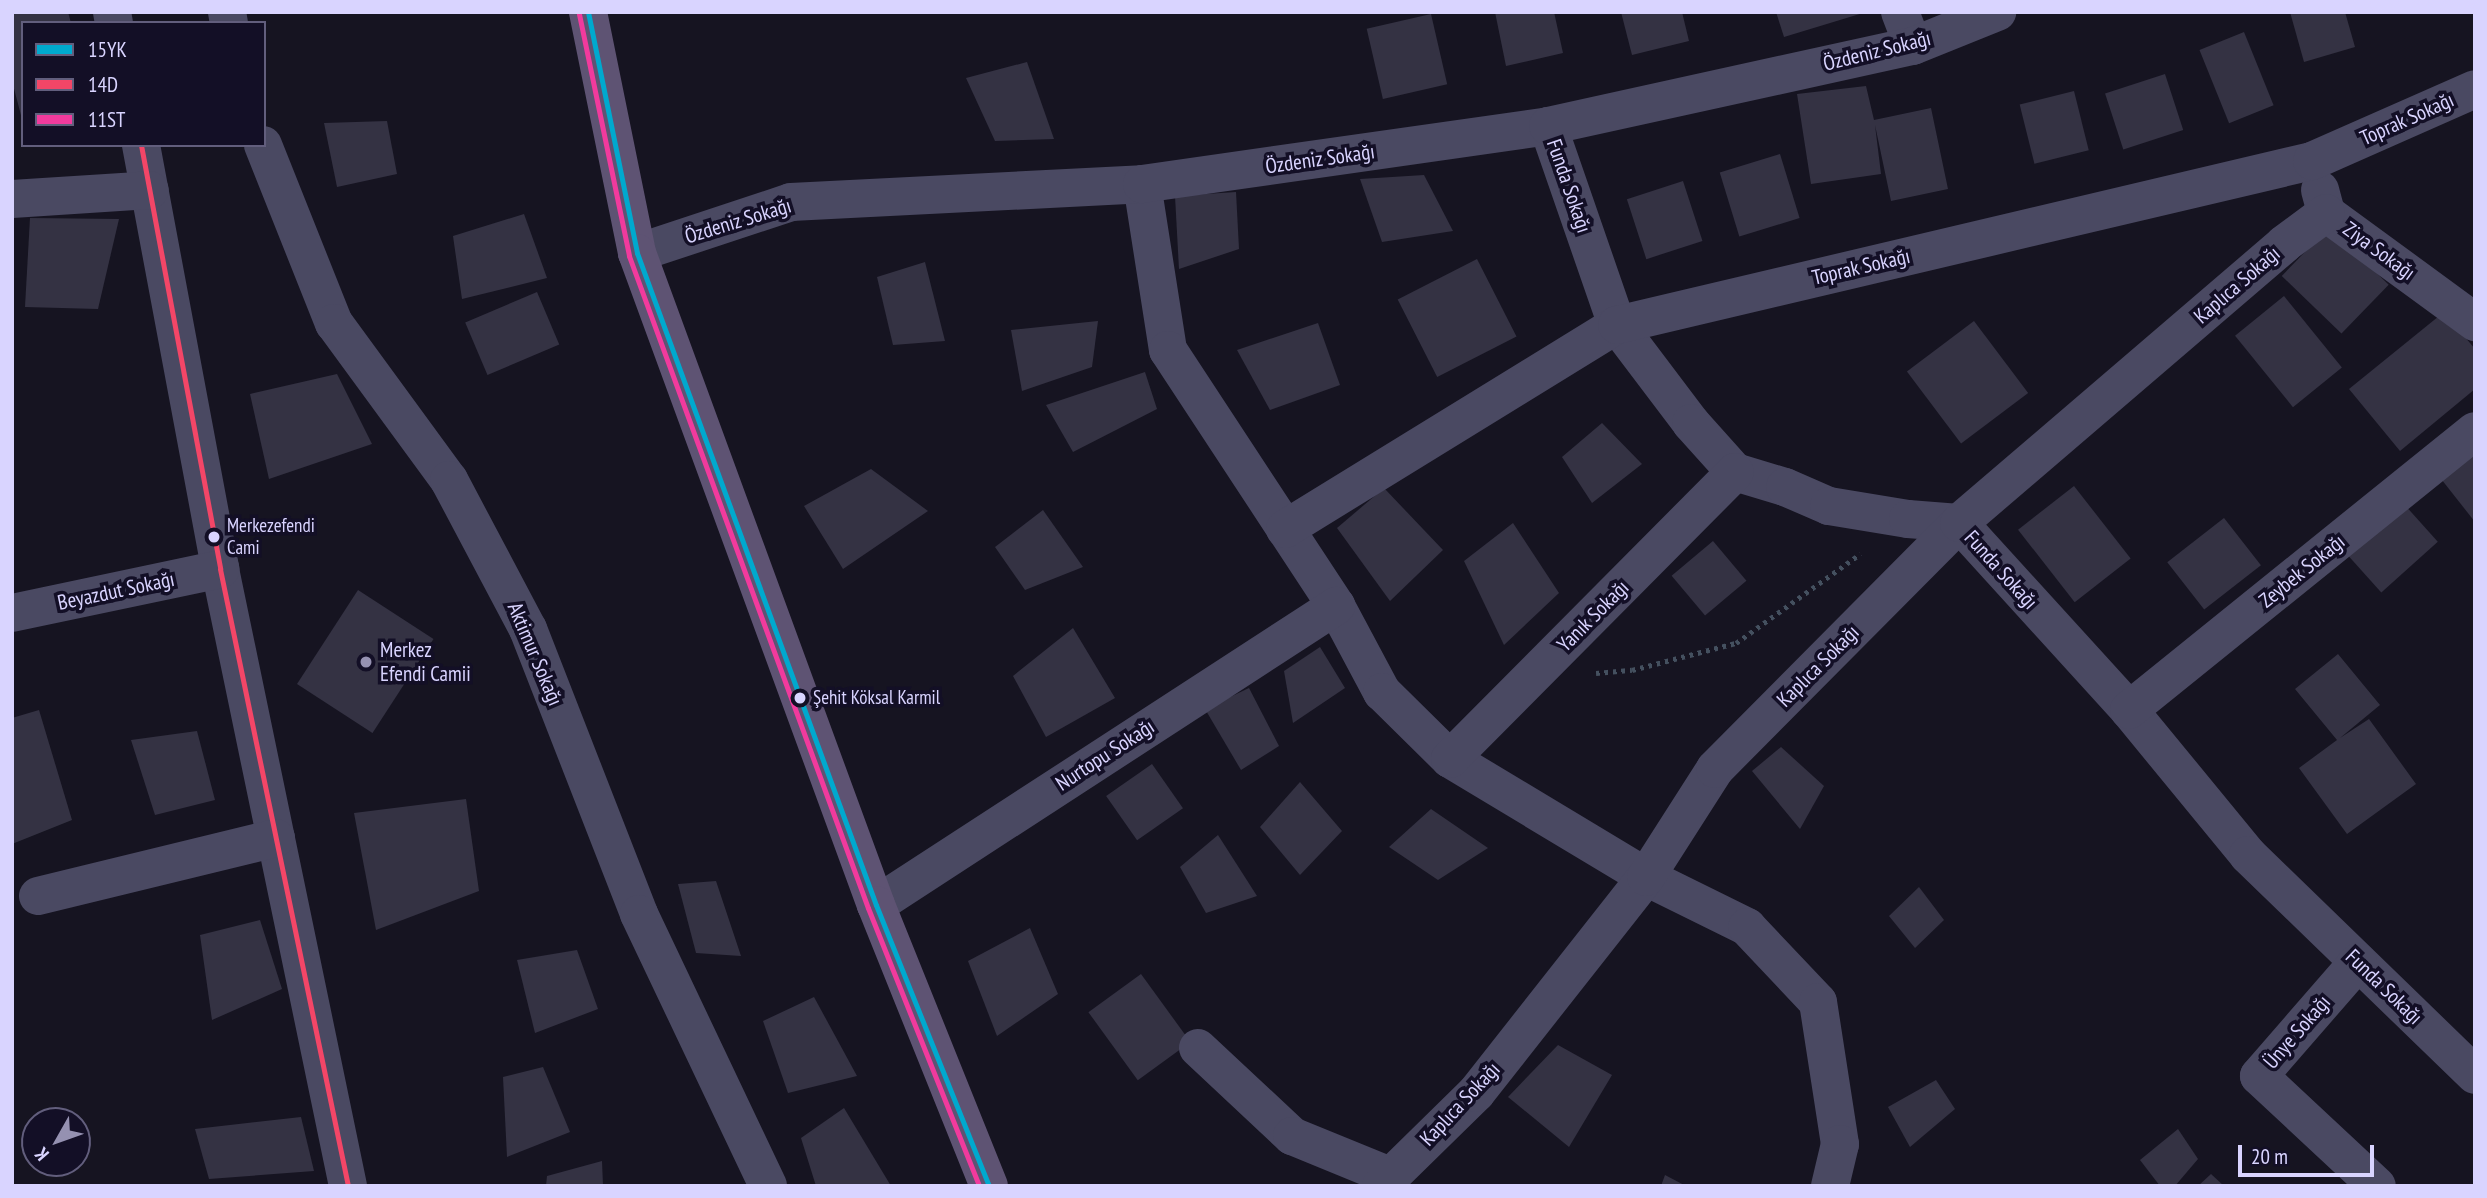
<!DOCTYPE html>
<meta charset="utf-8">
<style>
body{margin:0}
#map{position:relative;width:2487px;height:1198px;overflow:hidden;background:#161421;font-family:"PT Sans Narrow",sans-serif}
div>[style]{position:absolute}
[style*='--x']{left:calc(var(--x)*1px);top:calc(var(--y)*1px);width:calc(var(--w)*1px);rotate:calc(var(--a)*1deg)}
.building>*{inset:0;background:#343243;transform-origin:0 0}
.path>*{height:4.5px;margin-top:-2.25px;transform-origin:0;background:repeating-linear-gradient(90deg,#44505f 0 3.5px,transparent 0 8.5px)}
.minor>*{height:38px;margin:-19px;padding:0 19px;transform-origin:19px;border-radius:19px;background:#4a4962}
.major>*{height:38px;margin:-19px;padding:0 19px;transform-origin:19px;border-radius:19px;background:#5e5373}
.bus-1>*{height:5px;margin:-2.5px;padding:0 2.5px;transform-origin:2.5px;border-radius:2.5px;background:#00a9ce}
.bus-2>*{height:5px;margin:-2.5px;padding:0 2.5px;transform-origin:2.5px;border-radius:2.5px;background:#f34667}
.bus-3>*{height:5px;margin:-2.5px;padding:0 2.5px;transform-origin:2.5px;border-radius:2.5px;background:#f13a9d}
.dots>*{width:19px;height:19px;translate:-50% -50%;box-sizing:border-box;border:4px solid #130f26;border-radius:50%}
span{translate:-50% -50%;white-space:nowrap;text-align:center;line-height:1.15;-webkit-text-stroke:7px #130f26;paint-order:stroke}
.bus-label{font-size:19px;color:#d9d4ff}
.left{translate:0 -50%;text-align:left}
.street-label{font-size:21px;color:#d9d4ff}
.poi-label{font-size:21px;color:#d9d4ff}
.frame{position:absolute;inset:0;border:14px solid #d9d4ff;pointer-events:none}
.legend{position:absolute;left:21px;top:21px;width:245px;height:126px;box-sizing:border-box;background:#130f26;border:2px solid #625e7d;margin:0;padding:9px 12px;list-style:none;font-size:21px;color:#d9d4ff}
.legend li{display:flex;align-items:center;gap:14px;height:35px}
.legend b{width:35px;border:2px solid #625e7d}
.north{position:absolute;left:21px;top:1107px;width:70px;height:70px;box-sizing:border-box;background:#130f26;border:2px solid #625e7d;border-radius:50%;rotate:230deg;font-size:19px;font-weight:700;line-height:28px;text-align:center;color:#d9d4ff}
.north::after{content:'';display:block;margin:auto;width:24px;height:32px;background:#9591b1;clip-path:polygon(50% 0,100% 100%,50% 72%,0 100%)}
.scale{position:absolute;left:2238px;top:1145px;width:136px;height:32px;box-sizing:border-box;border:4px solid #d9d4ff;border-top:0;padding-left:9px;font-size:21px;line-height:24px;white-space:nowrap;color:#d9d4ff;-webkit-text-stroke:5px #130f26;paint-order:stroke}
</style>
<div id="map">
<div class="building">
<i style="clip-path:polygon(12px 12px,68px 12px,71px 23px,23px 23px,22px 119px,12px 81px)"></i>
<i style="clip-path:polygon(1495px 12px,1554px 12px,1563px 53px,1506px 66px)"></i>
<i style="clip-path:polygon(1621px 12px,1682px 12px,1689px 41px,1632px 55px)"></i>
<i style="clip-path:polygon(1776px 12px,1863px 12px,1863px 13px,1784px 37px)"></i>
<i style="clip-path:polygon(2290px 12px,2345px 12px,2355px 47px,2304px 62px)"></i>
<i style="left:1431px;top:14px;width:72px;height:66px;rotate:77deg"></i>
<i style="left:2244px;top:32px;width:79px;height:48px;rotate:68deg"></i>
<i style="clip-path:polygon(1027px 62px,1054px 139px,995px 141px,966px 78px)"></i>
<i style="left:2165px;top:74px;width:59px;height:63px;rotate:72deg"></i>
<i style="clip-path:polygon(1866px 86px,1874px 120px,1931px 108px,1948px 189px,1891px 201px,1875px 125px,1881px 174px,1811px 184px,1797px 94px)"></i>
<i style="left:2074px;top:91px;width:61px;height:56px;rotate:76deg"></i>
<i style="clip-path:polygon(387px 121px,397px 174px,337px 187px,324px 123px)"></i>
<i style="left:1780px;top:154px;width:67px;height:63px;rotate:73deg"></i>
<i style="clip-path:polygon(1424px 175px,1453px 231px,1382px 242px,1360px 179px)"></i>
<i style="left:1683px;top:181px;width:63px;height:59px;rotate:72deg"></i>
<i style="clip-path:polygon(1236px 192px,1239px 249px,1179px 269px,1175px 196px)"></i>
<i style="clip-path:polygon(524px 214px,547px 278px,462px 299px,453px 236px)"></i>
<i style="clip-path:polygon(30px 218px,119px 219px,98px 309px,25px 307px)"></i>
<i style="left:2329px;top:227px;width:83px;height:68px;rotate:44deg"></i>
<i style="left:1477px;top:259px;width:87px;height:89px;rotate:63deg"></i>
<i style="clip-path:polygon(925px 262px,945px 341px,893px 345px,877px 277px)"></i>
<i style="left:537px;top:292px;width:57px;height:78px;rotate:67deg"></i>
<i style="left:2284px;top:296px;width:92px;height:63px;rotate:51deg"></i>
<i style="clip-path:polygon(2444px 312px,2475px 349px,2475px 389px,2400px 451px,2349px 389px)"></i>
<i style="clip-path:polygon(1098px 321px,1092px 367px,1022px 391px,1011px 330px)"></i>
<i style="left:1974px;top:321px;width:90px;height:84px;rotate:53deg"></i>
<i style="clip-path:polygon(1318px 323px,1340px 385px,1270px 410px,1237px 350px)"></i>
<i style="clip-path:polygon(1145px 372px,1157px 409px,1073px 452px,1046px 405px)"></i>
<i style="clip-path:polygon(337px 374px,372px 444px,269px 479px,250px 394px)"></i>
<i style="clip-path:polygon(1602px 423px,1642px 464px,1592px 503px,1562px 457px)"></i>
<i style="clip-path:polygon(2475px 445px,2475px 522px,2438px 475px)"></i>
<i style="clip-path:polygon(871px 469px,928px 511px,843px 569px,804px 506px)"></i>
<i style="left:2074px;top:486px;width:92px;height:71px;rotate:52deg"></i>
<i style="clip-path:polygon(1384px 488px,1443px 550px,1390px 601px,1337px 528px)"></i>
<i style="left:2403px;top:503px;width:52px;height:76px;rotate:48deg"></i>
<i style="clip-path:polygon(1043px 510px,1083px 567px,1025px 590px,995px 547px)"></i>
<i style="left:2224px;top:518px;width:60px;height:72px;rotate:52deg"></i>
<i style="clip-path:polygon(1513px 523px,1559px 593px,1504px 645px,1464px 561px)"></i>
<i style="left:1713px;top:541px;width:52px;height:54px;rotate:50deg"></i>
<i style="left:358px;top:590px;width:90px;height:112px;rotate:33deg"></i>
<i style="clip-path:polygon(1073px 628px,1115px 698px,1046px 737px,1013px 676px)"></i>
<i style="clip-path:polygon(1320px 647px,1345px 688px,1293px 723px,1284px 671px)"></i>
<i style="clip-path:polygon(2338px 654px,2380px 705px,2340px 738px,2369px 719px,2416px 784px,2347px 834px,2299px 768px,2337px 740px,2295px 689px)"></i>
<i style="clip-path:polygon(1249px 688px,1279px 746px,1241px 770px,1205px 709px)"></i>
<i style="clip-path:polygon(39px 710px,72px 820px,12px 844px,12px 718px)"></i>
<i style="clip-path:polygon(197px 731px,215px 800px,155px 815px,131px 740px)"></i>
<i style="clip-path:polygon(1781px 747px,1824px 786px,1800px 829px,1752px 771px)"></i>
<i style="left:1152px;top:764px;width:54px;height:56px;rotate:55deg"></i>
<i style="clip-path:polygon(1300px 782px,1342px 831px,1300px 875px,1260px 827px)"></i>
<i style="clip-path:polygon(466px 799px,479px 891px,376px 930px,354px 813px)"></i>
<i style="clip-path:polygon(1431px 809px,1488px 848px,1438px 880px,1389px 847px)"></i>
<i style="clip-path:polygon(1218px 835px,1257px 896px,1206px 913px,1180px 867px)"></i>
<i style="clip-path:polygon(716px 881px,741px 956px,696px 953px,678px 884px)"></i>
<i style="clip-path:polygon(1919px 887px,1944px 920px,1915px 948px,1889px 916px)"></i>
<i style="clip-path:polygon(260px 920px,282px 989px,212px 1020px,200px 935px)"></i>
<i style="clip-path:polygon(1030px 928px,1058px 994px,997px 1036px,968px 961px)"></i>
<i style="clip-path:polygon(577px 950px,598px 1009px,535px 1033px,517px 960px)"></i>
<i style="left:1141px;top:974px;width:84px;height:65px;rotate:54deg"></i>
<i style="clip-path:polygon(814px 997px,857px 1076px,788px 1093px,763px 1021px)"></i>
<i style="clip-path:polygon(1558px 1045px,1612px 1075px,1569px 1147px,1508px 1097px)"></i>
<i style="clip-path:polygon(543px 1067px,570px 1132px,507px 1157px,503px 1077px)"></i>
<i style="clip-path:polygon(1936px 1080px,1955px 1109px,1910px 1147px,1888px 1107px)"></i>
<i style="clip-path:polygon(844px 1108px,891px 1186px,816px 1186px,801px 1138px)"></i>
<i style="clip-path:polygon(301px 1117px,314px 1171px,209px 1179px,195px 1129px)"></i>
<i style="clip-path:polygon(2178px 1129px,2198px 1159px,2175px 1186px,2160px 1186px,2140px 1160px)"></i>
<i style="clip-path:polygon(602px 1161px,603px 1186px,546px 1186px,547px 1176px)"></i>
<i style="clip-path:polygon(2211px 1174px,2224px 1186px,2198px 1186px)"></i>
<i style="clip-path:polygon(1665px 1175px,1686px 1186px,1661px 1186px)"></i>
</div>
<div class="path">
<i style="--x:1596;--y:673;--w:36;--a:-5"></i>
<i style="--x:1632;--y:670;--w:107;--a:-14.6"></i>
<i style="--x:1736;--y:643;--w:153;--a:-35.7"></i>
</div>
<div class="minor">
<i style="--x:112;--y:12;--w:11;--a:80"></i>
<i style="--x:227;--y:12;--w:11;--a:80"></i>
<i style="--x:1900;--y:12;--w:36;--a:69"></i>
<i style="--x:1548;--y:126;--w:211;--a:70.9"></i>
<i style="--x:1617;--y:325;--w:123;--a:52.9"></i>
<i style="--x:1691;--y:423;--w:66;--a:48.1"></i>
<i style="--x:1735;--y:472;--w:52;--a:16.7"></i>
<i style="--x:1785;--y:487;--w:48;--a:23.4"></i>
<i style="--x:1829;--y:506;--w:80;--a:9.3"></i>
<i style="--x:1908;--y:519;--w:51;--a:4.5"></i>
<i style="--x:1959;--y:523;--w:253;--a:47.7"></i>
<i style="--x:2129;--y:710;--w:188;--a:50.6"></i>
<i style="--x:2248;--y:855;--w:316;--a:44.1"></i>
<i style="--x:141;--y:145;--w:431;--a:79.4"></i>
<i style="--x:220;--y:569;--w:630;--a:78.28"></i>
<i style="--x:263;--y:145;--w:192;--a:68.3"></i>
<i style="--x:334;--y:323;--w:195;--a:53.8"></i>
<i style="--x:449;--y:480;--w:169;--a:62.1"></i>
<i style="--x:528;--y:629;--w:306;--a:68.7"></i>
<i style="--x:639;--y:914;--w:301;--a:64.6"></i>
<i style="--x:1142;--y:184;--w:168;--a:81.1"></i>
<i style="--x:1168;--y:350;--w:306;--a:56.7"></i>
<i style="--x:1336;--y:606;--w:98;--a:61.9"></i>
<i style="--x:1382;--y:692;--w:95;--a:44.6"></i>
<i style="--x:1450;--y:759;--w:229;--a:31"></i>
<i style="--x:1646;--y:877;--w:113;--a:26.3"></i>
<i style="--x:1747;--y:927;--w:103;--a:46.6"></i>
<i style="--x:1818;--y:1002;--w:144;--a:81.2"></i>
<i style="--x:1840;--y:1144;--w:43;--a:103.4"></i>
<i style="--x:2320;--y:190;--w:24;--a:75"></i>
<i style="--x:2326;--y:213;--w:185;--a:36.2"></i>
<i style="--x:12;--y:199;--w:138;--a:-3.7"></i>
<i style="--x:637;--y:253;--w:162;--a:-18.3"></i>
<i style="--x:791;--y:202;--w:351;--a:-2.9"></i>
<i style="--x:1142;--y:184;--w:410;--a:-8.1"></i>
<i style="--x:1548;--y:126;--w:374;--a:-12.4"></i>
<i style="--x:1913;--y:46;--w:91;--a:-22"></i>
<i style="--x:1285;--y:529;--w:390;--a:-31.6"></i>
<i style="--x:1617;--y:325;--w:714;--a:-13.28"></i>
<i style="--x:2312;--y:161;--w:178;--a:-23.8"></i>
<i style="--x:12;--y:613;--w:213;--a:-11.9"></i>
<i style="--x:2129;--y:710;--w:444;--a:-38.9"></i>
<i style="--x:1450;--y:759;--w:404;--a:-45.2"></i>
<i style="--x:38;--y:896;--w:245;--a:-13.7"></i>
<i style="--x:876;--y:905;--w:549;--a:-33.02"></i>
<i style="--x:2358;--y:962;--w:151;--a:131"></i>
<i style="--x:2259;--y:1076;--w:161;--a:43"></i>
<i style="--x:1198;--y:1048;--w:129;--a:43.1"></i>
<i style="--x:1292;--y:1136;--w:106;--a:22.2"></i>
<i style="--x:1381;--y:1186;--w:133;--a:-44.4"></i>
<i style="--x:1476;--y:1093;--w:275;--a:-51.8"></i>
<i style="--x:1646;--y:877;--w:128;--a:-57.4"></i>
<i style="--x:1715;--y:769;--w:346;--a:-45.2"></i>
<i style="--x:1959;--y:523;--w:428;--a:-40.6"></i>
<i style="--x:2284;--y:244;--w:52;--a:-36.4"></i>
</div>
<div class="major">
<i style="--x:588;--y:12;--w:246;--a:78.5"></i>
<i style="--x:637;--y:253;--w:694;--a:69.87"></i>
<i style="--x:876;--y:905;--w:303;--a:68.1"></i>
</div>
<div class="bus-1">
<i style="--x:588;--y:12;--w:246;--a:78.5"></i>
<i style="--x:637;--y:253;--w:694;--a:69.87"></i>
<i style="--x:876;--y:905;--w:303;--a:68.1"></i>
</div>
<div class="bus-2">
<i style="--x:141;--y:145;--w:431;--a:79.4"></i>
<i style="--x:220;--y:569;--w:630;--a:78.28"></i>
</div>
<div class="bus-3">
<i style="--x:579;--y:14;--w:247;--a:78.3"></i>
<i style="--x:629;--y:256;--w:694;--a:69.87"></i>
<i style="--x:868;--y:908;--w:299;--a:68.2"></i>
</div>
<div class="dots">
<i style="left:214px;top:537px;background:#d9d4ff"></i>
<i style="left:366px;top:662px;background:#9591b1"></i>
<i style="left:800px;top:698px;background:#d9d4ff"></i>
</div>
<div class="bus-label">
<span class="left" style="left:227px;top:537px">Merkezefendi<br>Cami</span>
<span class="left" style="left:813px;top:698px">Şehit Köksal Karmil</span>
</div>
<div class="street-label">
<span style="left:1877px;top:51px;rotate:-14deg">Özdeniz Sokağı</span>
<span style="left:2407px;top:119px;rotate:-24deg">Toprak Sokağı</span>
<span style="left:1320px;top:159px;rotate:-8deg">Özdeniz Sokağı</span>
<span style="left:1569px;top:186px;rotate:71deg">Funda Sokağı</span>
<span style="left:738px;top:221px;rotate:-17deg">Özdeniz Sokağı</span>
<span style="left:2379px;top:251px;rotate:36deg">Ziya Sokağı</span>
<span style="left:1861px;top:267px;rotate:-13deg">Toprak Sokağı</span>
<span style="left:2237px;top:285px;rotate:-41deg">Kaplıca Sokağı</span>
<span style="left:2001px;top:570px;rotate:48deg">Funda Sokağı</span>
<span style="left:2302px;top:571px;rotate:-39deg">Zeybek Sokağı</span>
<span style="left:116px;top:591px;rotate:-12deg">Beyazdut Sokağı</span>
<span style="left:1593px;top:616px;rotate:-45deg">Yanık Sokağı</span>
<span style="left:535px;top:654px;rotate:67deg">Aktimur Sokağı</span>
<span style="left:1818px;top:666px;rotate:-45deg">Kaplıca Sokağı</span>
<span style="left:1105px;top:755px;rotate:-33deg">Nurtopu Sokağı</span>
<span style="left:2384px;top:987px;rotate:44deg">Funda Sokağı</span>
<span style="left:2297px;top:1032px;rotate:-49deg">Ünye Sokağı</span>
<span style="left:1460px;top:1104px;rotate:-47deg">Kaplıca Sokağı</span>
</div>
<div class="poi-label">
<span class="left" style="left:380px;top:662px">Merkez<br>Efendi Camii</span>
</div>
<div class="frame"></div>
<ul class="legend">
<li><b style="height:9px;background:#00a9ce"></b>15YK</li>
<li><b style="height:9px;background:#f34667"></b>14D</li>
<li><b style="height:9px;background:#f13a9d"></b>11ST</li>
</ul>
<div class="north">K</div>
<div class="scale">20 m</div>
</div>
